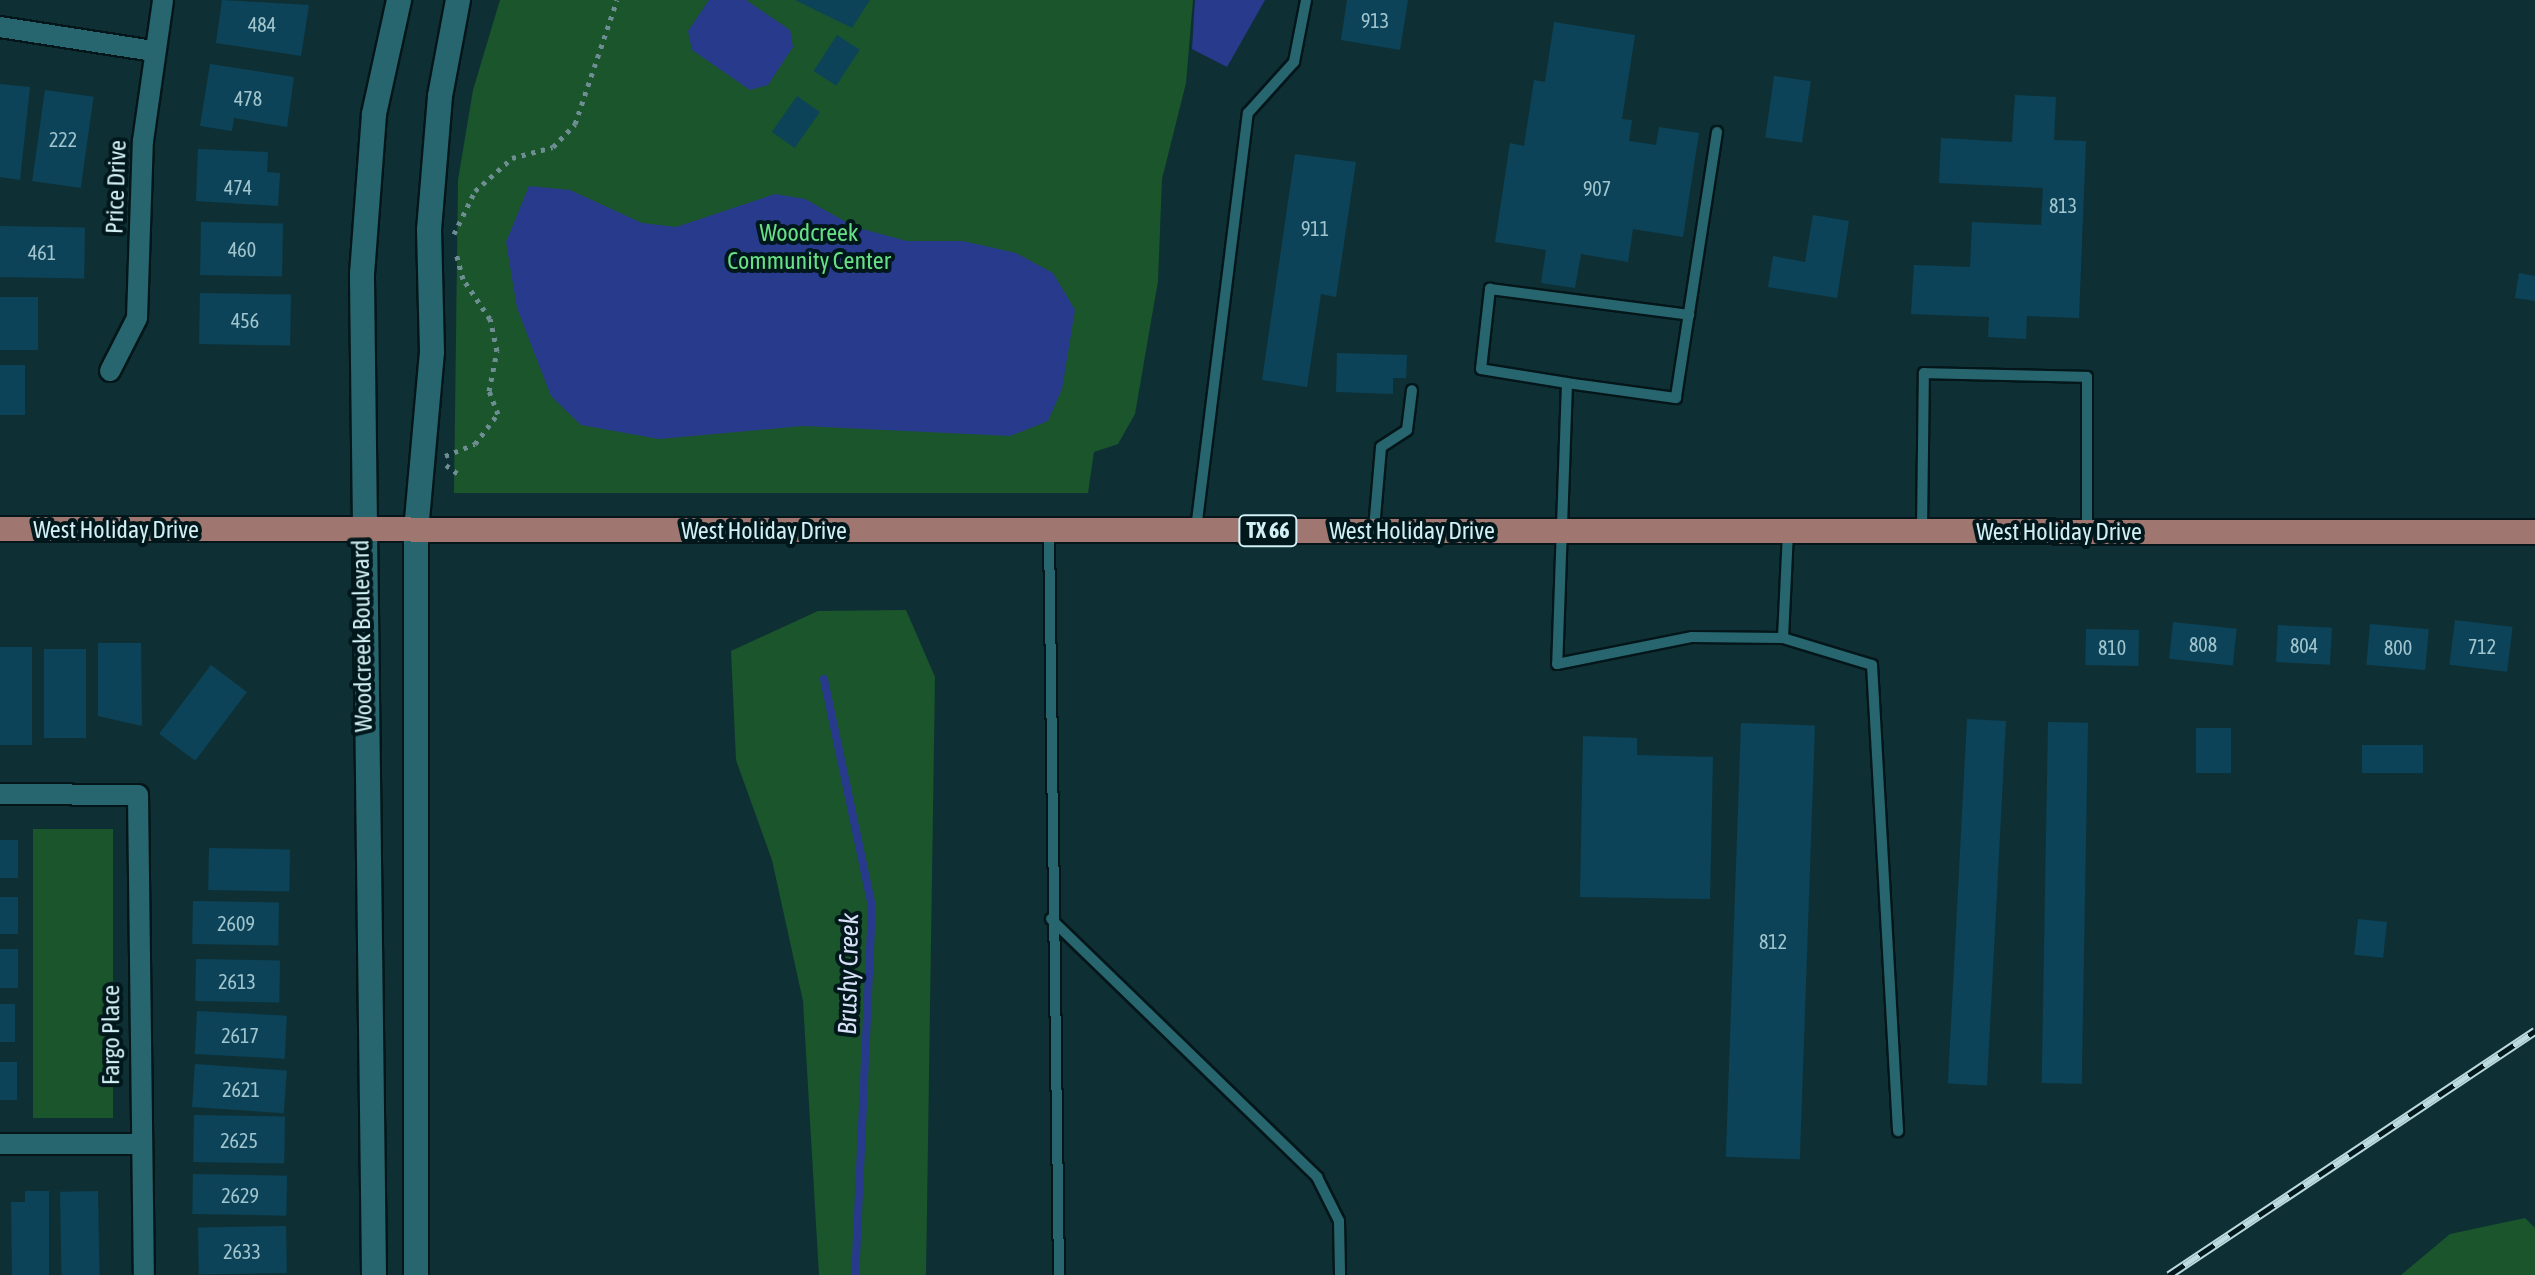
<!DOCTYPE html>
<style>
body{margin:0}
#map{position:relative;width:2535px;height:1275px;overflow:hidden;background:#0e3035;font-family:"Asap Condensed",sans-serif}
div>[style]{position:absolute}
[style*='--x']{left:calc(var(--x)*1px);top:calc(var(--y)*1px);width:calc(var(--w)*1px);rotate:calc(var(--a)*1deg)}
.green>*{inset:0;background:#1a552b;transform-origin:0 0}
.water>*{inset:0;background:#283a8c}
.stream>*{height:8px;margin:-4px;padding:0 4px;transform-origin:4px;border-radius:4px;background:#283a8c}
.building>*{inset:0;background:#0c4358;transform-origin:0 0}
.path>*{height:5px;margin-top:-2.5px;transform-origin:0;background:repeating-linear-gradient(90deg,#6e8e93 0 4px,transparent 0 10px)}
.roads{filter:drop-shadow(2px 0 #041619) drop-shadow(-2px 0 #041619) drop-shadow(0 2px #041619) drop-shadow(0 -2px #041619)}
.lane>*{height:10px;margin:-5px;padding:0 5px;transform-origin:5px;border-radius:5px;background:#27666f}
.street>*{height:20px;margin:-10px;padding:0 10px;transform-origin:10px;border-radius:10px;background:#27666f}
.secondary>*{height:24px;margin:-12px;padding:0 12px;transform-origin:12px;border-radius:12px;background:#27666f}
.primary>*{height:24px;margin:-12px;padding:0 12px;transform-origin:12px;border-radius:12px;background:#a07670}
.rail>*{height:9px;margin-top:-4.5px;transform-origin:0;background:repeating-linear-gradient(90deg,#00171b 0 18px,#bbdadf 0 36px);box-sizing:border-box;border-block:2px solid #bbdadf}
span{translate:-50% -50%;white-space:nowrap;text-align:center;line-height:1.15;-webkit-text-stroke:8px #00171b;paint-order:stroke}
.number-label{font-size:20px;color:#a0c5ce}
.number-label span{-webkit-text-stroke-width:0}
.shield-label span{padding:2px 6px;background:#00171b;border:2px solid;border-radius:6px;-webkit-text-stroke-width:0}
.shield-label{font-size:22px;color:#d2f0f5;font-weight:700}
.street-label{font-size:24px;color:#d2f0f5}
.park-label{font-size:24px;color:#68e186}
.water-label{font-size:26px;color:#d8e0f8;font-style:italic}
</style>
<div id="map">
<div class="green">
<i style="clip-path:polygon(500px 0,1193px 0,1186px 83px,1162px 179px,1158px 281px,1135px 414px,1118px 444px,1094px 452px,1088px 493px,454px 493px,458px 180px,473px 90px)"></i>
<i style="clip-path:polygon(906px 610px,935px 677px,926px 1275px,819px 1275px,803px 1001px,772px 860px,736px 760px,731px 651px,818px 611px)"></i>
<i style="left:33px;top:829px;width:80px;height:289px"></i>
<i style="clip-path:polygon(2525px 1218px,2535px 1228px,2535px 1275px,2401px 1275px,2450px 1234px)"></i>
</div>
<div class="water">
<i style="clip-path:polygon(709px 0,746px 0,790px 30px,793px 47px,768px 85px,750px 90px,692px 50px,688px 31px)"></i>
<i style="clip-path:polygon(1195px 0,1265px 0,1227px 67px,1192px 49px)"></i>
<i style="clip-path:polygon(529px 186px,570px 190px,642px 223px,676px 227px,775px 194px,805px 199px,855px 227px,907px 241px,963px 241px,1016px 253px,1053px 273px,1075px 310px,1062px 389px,1048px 421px,1010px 436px,803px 426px,659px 439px,581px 425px,551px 396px,517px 308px,506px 242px)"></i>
</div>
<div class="stream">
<i style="--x:824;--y:679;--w:232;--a:78.1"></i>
<i style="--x:872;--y:906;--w:369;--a:92.6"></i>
</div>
<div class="building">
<i style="clip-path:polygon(222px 0,309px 5px,301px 56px,216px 43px)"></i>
<i style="clip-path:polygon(795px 0,870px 0,852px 28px)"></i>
<i style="clip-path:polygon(1347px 0,1408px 0,1400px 50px,1341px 40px)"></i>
<i style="clip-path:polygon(1554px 22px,1635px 35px,1622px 119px,1632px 120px,1629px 141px,1656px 145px,1659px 127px,1699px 133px,1683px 237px,1633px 229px,1628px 262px,1581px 254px,1575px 288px,1541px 283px,1546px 250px,1495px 242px,1510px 143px,1524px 146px,1534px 80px,1545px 82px)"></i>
<i style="left:837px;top:35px;width:27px;height:43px;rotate:33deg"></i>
<i style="clip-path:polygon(210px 64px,294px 77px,287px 127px,234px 118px,232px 131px,200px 126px)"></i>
<i style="left:1774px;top:76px;width:37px;height:62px;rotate:8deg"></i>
<i style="clip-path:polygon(0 84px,30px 87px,20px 180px,0 177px)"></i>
<i style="left:45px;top:90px;width:49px;height:92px;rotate:8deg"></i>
<i style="clip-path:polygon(2015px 95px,2056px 97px,2054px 140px,2086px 141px,2079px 318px,2027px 316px,2026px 339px,1988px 337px,1989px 317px,1911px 314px,1914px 265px,1970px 267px,1972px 222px,2041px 225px,2043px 188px,1939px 183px,1941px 138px,2012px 142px)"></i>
<i style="left:797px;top:96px;width:28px;height:44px;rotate:35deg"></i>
<i style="clip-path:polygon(198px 149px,268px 152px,267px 172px,280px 173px,278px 206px,196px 201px)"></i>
<i style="clip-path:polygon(1295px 154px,1356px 162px,1336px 297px,1321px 294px,1307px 387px,1262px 380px)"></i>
<i style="clip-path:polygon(1813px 215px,1849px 221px,1837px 298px,1768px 287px,1773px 256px,1805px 262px)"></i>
<i style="left:201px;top:222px;width:82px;height:53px;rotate:1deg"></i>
<i style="left:0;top:226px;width:85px;height:51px;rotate:1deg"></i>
<i style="clip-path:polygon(2519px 273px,2535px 276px,2535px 301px,2515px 298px)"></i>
<i style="left:200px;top:293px;width:91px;height:51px;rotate:1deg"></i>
<i style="left:0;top:297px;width:38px;height:53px"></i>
<i style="clip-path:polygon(1337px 353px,1407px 355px,1406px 378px,1393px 378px,1393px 394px,1336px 392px)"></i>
<i style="left:25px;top:365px;width:50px;height:25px;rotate:90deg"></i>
<i style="left:2455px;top:620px;width:58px;height:45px;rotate:7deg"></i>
<i style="left:2173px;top:622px;width:64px;height:37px;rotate:6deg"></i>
<i style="left:2370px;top:624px;width:59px;height:41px;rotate:5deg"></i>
<i style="left:2278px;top:625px;width:54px;height:37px;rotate:3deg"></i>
<i style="left:2086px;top:629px;width:53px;height:36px;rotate:1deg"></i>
<i style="clip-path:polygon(98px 643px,141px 643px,142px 726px,98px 716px)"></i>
<i style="left:0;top:647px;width:32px;height:98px"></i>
<i style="left:44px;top:649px;width:42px;height:89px"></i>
<i style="left:211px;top:665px;width:45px;height:86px;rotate:37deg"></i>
<i style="left:1967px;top:719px;width:39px;height:365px;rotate:3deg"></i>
<i style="left:2048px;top:722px;width:40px;height:361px;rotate:1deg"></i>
<i style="left:1741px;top:723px;width:74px;height:434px;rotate:2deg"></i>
<i style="left:2196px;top:728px;width:35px;height:45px"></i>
<i style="clip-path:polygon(1583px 736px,1637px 738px,1637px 755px,1713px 757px,1710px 899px,1580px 897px)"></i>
<i style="left:2362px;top:745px;width:61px;height:28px"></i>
<i style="left:0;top:840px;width:18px;height:38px"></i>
<i style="left:209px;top:848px;width:81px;height:42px;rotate:1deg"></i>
<i style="left:0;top:897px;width:18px;height:37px"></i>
<i style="left:193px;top:901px;width:86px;height:43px;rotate:1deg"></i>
<i style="left:2358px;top:919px;width:29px;height:36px;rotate:6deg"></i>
<i style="left:0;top:949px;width:18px;height:39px"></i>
<i style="left:196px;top:959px;width:84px;height:42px;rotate:1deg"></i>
<i style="left:0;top:1004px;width:15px;height:38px"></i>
<i style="left:197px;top:1011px;width:90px;height:43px;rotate:3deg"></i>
<i style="left:0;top:1062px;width:17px;height:38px"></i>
<i style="left:195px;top:1064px;width:92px;height:43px;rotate:4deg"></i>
<i style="left:194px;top:1115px;width:91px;height:47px;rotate:1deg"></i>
<i style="left:193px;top:1174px;width:94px;height:40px;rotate:1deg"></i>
<i style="clip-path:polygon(25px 1191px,49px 1191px,49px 1275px,12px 1275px,11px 1202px,25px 1202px)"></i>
<i style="left:98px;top:1191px;width:84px;height:38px;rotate:89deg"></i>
<i style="left:286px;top:1226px;width:47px;height:88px;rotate:89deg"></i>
</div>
<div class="path">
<i style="--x:454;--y:234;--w:48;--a:-64"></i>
<i style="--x:475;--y:191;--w:50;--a:-41.7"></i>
<i style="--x:512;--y:158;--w:42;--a:-15"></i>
<i style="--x:553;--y:147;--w:32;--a:-46"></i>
<i style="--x:575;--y:124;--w:131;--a:-71.3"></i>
<i style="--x:445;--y:456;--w:32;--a:-22"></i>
<i style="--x:475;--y:444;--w:38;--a:-53"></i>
<i style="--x:498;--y:414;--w:25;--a:-111"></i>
<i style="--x:489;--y:391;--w:41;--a:-78.7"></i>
<i style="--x:497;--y:351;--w:33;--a:-102"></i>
<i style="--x:490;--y:319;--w:48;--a:-124"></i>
<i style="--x:463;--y:279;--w:28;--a:-105"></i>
<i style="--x:446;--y:465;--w:19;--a:36"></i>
</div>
<div class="roads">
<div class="lane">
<i style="--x:1717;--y:132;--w:269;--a:98.8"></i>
<i style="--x:1676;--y:398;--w:110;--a:-172.2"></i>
<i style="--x:1567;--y:383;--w:281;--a:92"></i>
<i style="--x:1557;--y:664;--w:138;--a:-11.3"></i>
<i style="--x:1692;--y:637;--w:91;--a:0.6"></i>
<i style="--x:1783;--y:638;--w:106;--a:-87.3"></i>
<i style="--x:1567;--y:383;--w:87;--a:-170.8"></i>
<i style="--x:1481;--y:369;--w:81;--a:-83.6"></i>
<i style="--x:1490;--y:289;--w:201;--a:7.4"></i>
<i style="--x:1196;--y:529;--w:419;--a:-82.9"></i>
<i style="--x:1248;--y:113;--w:69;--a:-48"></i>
<i style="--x:1294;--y:62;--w:63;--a:-79"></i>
<i style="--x:1374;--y:529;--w:82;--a:-85.1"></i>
<i style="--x:1381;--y:447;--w:31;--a:-33"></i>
<i style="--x:1407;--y:430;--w:40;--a:-82.9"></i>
<i style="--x:1922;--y:529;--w:156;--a:-89.3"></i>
<i style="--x:1924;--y:373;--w:163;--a:1.4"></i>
<i style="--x:2087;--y:377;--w:153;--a:90"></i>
<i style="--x:1049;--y:531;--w:744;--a:89.23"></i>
<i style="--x:1783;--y:638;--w:93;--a:16.9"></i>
<i style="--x:1872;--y:665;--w:467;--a:86.8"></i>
<i style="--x:1051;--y:919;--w:371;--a:44.1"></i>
<i style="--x:1317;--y:1177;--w:49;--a:63.4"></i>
<i style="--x:1339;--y:1221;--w:54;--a:88.9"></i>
</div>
<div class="street">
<i style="--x:0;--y:27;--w:156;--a:8.9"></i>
<i style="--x:110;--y:371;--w:59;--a:-63"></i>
<i style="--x:137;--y:318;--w:177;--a:-88.1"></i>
<i style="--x:143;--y:141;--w:142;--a:-81.9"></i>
<i style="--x:0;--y:794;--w:138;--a:0.4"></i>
<i style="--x:138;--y:795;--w:480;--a:89.3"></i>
<i style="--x:0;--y:1144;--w:137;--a:0"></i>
</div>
<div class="secondary">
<i style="--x:374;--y:1275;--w:1001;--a:-90.69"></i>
<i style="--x:362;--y:274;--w:160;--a:-85.7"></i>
<i style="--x:374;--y:114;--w:117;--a:-77.6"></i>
<i style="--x:416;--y:1275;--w:744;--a:-90"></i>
<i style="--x:416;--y:531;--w:180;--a:-84.9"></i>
<i style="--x:432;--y:352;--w:122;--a:-91.4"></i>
<i style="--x:429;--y:230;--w:134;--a:-85.3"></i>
<i style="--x:440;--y:96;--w:98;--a:-79.4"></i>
</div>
<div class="primary">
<i style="--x:0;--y:529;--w:2535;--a:0.07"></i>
</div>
</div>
<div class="rail">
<i style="--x:2169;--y:1275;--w:440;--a:-33.7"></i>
</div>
<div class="number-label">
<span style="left:1375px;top:20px">913</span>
<span style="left:262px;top:24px">484</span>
<span style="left:248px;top:98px">478</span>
<span style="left:63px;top:139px">222</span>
<span style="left:238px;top:187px">474</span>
<span style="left:1597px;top:188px">907</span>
<span style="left:2063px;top:205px">813</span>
<span style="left:1315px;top:228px">911</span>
<span style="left:242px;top:249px">460</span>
<span style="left:42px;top:252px">461</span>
<span style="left:245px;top:320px">456</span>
<span style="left:2203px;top:644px">808</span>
<span style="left:2304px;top:645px">804</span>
<span style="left:2482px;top:646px">712</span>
<span style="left:2112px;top:647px">810</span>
<span style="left:2398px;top:647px">800</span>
<span style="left:236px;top:923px">2609</span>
<span style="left:1773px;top:941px">812</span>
<span style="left:237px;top:981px">2613</span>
<span style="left:240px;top:1035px">2617</span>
<span style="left:241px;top:1089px">2621</span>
<span style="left:239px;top:1140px">2625</span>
<span style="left:240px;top:1195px">2629</span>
<span style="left:242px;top:1251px">2633</span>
</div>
<div class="shield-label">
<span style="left:1268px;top:531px">TX 66</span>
</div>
<div class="street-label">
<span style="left:116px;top:187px;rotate:-88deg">Price Drive</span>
<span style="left:116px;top:530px">West Holiday Drive</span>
<span style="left:764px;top:531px">West Holiday Drive</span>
<span style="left:1412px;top:531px">West Holiday Drive</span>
<span style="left:2059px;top:532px">West Holiday Drive</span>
<span style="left:362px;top:636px;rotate:-91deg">Woodcreek Boulevard</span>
<span style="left:111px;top:1035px;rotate:-90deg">Fargo Place</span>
</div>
<div class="park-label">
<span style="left:809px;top:247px">Woodcreek<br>Community Center</span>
</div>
<div class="water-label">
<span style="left:849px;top:974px;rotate:-89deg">Brushy Creek</span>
</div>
</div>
